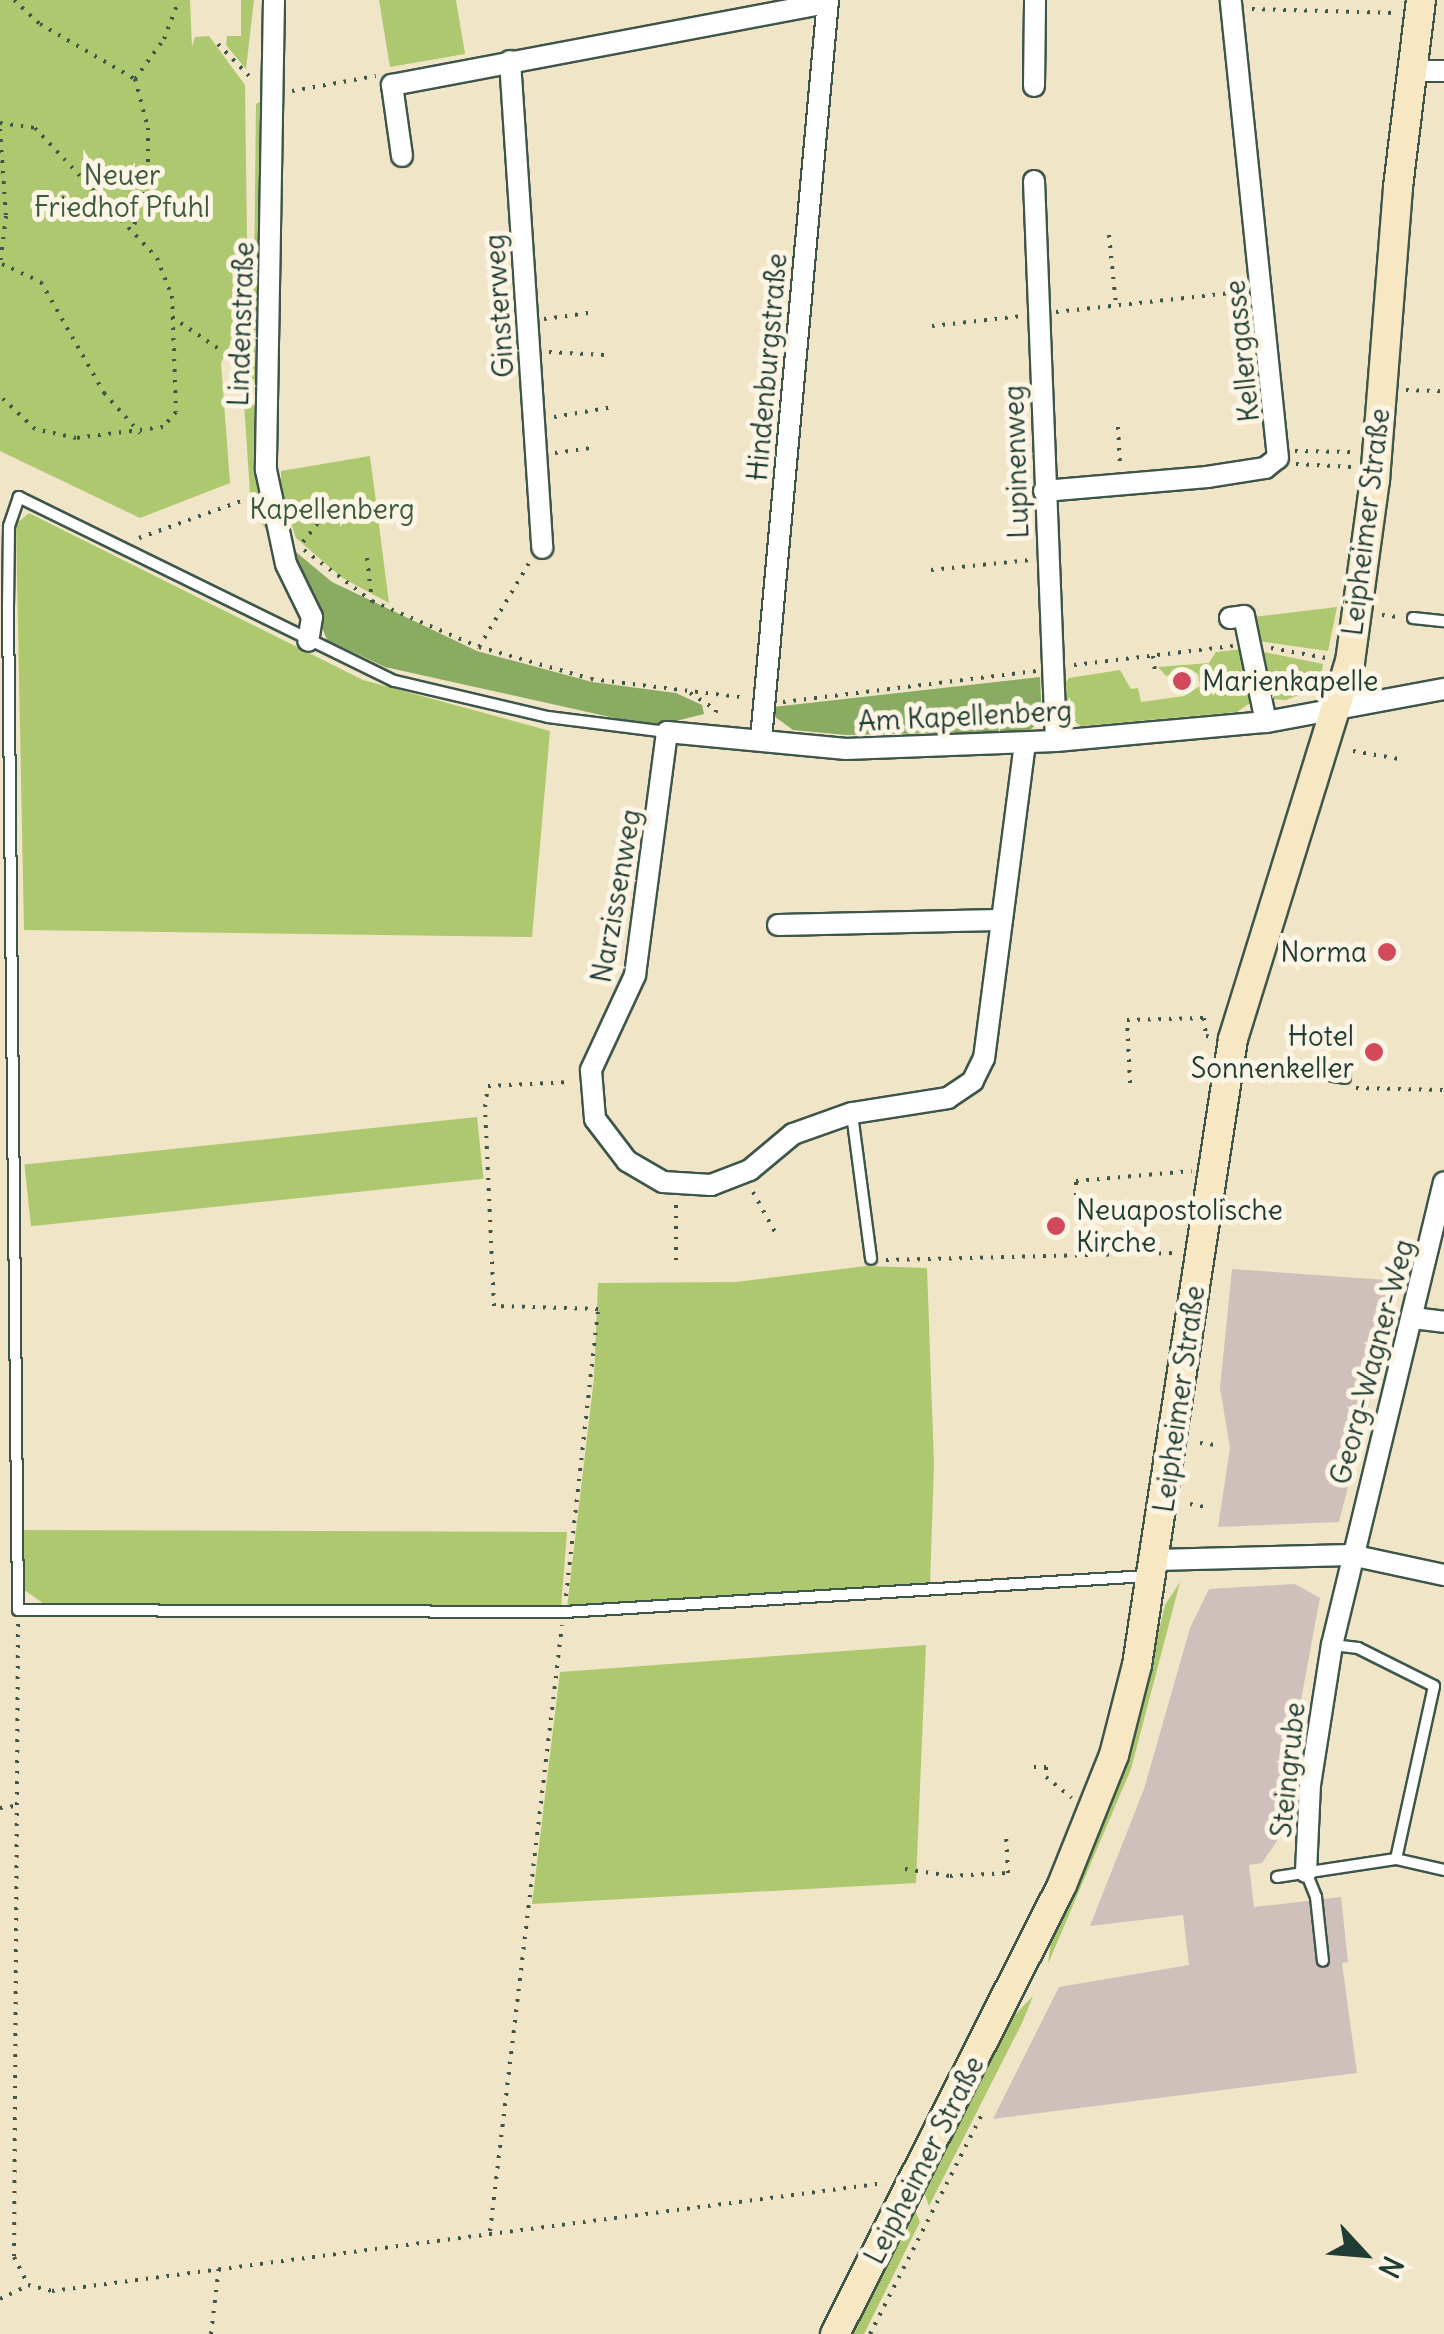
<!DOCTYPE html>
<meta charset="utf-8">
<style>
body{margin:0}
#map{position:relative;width:1444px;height:2334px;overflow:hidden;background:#f0e5c7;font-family:Delius,sans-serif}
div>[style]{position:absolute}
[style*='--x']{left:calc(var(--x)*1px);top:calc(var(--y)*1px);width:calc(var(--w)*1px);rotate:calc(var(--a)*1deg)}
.industrial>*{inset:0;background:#d0c0bc}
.green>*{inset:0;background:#aec86f;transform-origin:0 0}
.forest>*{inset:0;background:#8aac62}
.path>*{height:4px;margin-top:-2px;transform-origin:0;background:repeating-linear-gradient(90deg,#3e564a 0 2.5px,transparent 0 10.5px)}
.roads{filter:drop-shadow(2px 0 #3e564a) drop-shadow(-2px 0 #3e564a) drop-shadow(0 2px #3e564a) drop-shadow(0 -2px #3e564a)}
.lane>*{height:10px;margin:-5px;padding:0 5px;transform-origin:5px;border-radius:5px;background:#fff}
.street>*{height:20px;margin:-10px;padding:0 10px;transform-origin:10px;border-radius:10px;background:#fff}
.secondary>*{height:28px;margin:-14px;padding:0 14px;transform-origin:14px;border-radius:14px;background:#f7e8c3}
.dots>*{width:28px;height:28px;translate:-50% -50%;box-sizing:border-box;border:5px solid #fcf5e5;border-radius:50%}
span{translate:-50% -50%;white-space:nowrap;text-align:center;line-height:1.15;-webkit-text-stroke:10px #fcf5e5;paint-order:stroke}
.park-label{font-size:28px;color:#3c5940}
.street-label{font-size:28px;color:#1f3d34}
.poi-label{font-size:28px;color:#1f3d34}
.left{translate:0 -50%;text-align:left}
.right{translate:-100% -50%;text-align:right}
.north{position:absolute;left:1314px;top:2204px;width:100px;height:100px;-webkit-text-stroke:8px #fcf5e5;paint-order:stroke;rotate:116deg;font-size:28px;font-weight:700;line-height:40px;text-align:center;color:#1f3d34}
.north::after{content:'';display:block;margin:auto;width:35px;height:45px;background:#1f3d34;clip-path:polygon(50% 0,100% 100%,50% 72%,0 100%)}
</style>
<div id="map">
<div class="industrial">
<i style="clip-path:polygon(1232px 1269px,1401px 1281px,1339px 1522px,1218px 1527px,1230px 1448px,1220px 1388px)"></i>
<i style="clip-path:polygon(1295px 1584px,1320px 1598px,1289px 1764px,1291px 1820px,1262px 1863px,1249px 1865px,1254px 1907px,1341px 1897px,1348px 1962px,1342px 1963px,1357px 2073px,993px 2119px,1059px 1987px,1189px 1965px,1183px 1915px,1090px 1926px,1144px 1789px,1190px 1628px,1209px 1589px)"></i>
</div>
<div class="green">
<i style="clip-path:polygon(0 0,190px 0,192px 47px,195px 37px,209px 36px,245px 85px,247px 240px,236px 332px,221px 363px,230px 483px,140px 518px,0 451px)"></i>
<i style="clip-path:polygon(241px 0,254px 0,246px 69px,226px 45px,227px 36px,241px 36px)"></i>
<i style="clip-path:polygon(379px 0,456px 0,465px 54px,390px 67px)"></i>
<i style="clip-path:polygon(263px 100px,260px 335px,252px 404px,258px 407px,270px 535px,251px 509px,242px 372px,249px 367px,254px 280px,256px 104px)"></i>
<i style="clip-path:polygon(370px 456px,389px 603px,341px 577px,296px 538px,281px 493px,281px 471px)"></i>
<i style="clip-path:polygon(29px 513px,363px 680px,550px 731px,532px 937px,24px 930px,16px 524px)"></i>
<i style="clip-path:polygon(1337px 607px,1328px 651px,1258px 641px,1253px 617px)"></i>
<i style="clip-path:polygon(1243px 649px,1253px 701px,1237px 712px,1081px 726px,1060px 711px,1060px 690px,1069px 678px,1120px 670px,1131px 689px,1138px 688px,1141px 702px,1184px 696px,1200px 686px,1198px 674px,1190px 669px,1166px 676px,1158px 667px,1209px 663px,1216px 652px)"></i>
<i style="clip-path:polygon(1259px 651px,1323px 664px,1320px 686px,1286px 700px,1268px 699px)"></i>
<i style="left:477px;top:1117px;width:62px;height:455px;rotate:84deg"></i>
<i style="clip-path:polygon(866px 1266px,927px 1268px,934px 1464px,930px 1586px,567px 1608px,594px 1378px,598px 1283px,736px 1282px)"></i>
<i style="clip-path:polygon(24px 1530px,567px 1532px,561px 1608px,47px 1606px,23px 1589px)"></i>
<i style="clip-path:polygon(1180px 1582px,1131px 1769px,1048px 1964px,1051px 1940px,1078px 1881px,1148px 1676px,1165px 1605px)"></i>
<i style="clip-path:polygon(926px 1645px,916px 1883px,532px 1904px,560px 1672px)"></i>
<i style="clip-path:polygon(1033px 1996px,1022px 2023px,929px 2206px,923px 2190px,1011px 2019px)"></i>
<i style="clip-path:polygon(915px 2210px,920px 2222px,864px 2334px,850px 2334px)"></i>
</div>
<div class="forest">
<i style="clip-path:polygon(290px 547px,332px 582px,477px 651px,592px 682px,676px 693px,702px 705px,704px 714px,664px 724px,628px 721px,385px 667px,327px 640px)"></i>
<i style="clip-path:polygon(1040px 677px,1042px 719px,1029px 731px,846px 735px,793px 730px,774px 716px,773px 707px)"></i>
</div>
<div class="path">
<i style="--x:14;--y:0;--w:35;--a:43"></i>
<i style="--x:40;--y:24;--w:110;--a:30.1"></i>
<i style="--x:135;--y:79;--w:51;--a:75.1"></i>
<i style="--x:148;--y:128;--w:54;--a:90"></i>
<i style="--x:148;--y:182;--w:49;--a:107.7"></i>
<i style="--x:1252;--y:9;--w:144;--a:1.6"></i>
<i style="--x:218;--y:44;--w:49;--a:45.8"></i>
<i style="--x:135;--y:79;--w:49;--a:-54.1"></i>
<i style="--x:164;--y:39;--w:42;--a:-69"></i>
<i style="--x:292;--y:91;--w:85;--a:-10.1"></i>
<i style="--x:0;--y:123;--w:35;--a:8"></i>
<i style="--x:35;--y:128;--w:178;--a:46.8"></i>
<i style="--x:157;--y:258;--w:41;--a:68.5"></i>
<i style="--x:172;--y:296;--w:116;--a:88"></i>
<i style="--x:176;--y:412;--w:20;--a:131"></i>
<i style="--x:163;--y:427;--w:88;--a:172.8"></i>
<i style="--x:76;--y:438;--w:42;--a:-167.6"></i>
<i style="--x:35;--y:429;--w:48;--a:-136.7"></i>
<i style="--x:0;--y:129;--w:87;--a:86.1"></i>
<i style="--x:6;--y:216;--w:49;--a:97"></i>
<i style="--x:1109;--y:235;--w:70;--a:84.3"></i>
<i style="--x:2;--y:264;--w:43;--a:24.8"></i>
<i style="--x:41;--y:282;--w:128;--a:60.4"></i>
<i style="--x:104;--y:393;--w:54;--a:48"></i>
<i style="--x:1056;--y:312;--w:185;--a:-6.2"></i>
<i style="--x:172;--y:317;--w:83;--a:34.3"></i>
<i style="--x:544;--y:319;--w:45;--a:-7.6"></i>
<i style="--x:932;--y:326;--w:91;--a:-6.3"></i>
<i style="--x:549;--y:352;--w:55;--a:3.1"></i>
<i style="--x:1406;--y:390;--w:38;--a:2"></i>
<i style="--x:554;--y:417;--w:60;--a:-9.6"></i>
<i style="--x:1118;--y:427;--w:38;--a:87"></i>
<i style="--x:1295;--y:451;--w:60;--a:1"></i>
<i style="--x:555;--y:453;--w:35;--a:-8"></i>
<i style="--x:1296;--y:464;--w:56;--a:3.1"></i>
<i style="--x:139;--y:538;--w:115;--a:-19.9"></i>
<i style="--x:303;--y:542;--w:34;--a:-52"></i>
<i style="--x:304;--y:550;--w:85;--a:36.9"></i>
<i style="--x:372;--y:601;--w:116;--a:23.3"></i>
<i style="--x:479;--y:647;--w:116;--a:15.9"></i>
<i style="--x:591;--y:679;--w:157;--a:6.9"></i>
<i style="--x:367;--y:558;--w:43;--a:83.4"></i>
<i style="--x:931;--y:570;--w:100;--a:-5.7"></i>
<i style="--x:1382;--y:615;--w:16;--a:7"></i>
<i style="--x:479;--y:647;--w:98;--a:-59.2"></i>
<i style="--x:1271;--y:648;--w:56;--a:10.3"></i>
<i style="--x:1153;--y:656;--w:17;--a:83"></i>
<i style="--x:1074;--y:665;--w:160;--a:-6.8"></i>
<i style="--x:690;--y:693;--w:31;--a:33"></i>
<i style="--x:716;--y:710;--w:10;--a:96"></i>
<i style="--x:783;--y:702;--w:255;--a:-7"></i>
<i style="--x:1353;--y:751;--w:47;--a:9.9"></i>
<i style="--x:1130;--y:1083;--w:63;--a:-92.7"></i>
<i style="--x:1127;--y:1020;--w:77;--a:-1.5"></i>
<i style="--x:1204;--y:1018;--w:18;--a:84"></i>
<i style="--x:1206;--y:1036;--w:6;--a:9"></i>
<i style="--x:1356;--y:1088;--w:88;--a:1.3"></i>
<i style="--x:753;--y:1192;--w:46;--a:61.2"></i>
<i style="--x:1076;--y:1206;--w:25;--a:-90"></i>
<i style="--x:1076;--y:1181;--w:116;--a:-4.9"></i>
<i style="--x:676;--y:1260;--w:56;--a:-90"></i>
<i style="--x:886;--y:1260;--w:290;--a:-1.4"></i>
<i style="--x:1200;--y:1443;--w:16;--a:7"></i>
<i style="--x:1190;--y:1504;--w:15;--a:11"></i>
<i style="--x:566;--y:1596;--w:289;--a:-83.6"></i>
<i style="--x:598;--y:1309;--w:104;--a:-178.3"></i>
<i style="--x:494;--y:1306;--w:199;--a:-92.6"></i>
<i style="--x:485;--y:1107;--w:21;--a:-82"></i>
<i style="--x:488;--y:1086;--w:83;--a:-2.8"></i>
<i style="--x:18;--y:1624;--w:633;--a:90.36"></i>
<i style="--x:14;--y:2257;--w:31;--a:63"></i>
<i style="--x:28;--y:2285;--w:25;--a:14"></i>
<i style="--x:52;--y:2291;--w:840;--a:-7.39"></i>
<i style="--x:1034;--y:1767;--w:12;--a:0"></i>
<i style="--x:1046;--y:1767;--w:10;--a:90"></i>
<i style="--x:1046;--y:1777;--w:33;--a:39"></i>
<i style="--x:0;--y:1808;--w:15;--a:-8"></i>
<i style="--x:905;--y:1869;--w:46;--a:8.8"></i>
<i style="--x:950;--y:1876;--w:58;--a:-3"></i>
<i style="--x:1008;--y:1873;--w:39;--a:-93"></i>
<i style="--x:490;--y:2231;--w:610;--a:-83.22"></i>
<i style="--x:0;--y:2299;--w:30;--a:-26"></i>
<i style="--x:211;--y:2334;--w:68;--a:-83.3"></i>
<i style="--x:870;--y:2334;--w:247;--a:-63"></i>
</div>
<div class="roads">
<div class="lane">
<i style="--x:1413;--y:618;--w:31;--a:6"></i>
<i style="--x:667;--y:732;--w:120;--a:-172.8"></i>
<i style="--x:548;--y:717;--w:158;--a:-166.8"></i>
<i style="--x:394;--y:681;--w:418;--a:-153.9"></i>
<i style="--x:19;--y:497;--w:31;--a:109"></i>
<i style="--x:9;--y:526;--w:78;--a:90.7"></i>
<i style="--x:8;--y:604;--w:1006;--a:89.43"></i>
<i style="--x:18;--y:1610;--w:546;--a:0.21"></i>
<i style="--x:564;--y:1612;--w:584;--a:-3.53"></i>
<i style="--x:1333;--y:1076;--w:12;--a:9"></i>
<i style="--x:852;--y:1114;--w:146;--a:82.5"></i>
<i style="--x:1396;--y:1859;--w:49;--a:12.9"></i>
<i style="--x:1306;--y:1872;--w:27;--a:68"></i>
<i style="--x:1316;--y:1897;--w:64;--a:83.8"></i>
<i style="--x:1277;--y:1877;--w:120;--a:-8.6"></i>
<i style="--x:1396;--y:1859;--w:177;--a:-77.6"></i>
<i style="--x:1434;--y:1686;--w:85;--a:-153.4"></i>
<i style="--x:1358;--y:1648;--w:25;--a:-173"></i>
</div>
<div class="street">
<i style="--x:274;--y:0;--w:470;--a:91"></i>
<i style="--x:266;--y:470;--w:96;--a:78"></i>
<i style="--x:286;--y:564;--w:59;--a:63.9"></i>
<i style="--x:312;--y:617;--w:24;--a:99"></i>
<i style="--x:510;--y:61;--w:488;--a:86.2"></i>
<i style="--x:1410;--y:71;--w:34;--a:0"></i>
<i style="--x:1034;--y:86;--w:86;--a:-89.3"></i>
<i style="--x:402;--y:156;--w:72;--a:-98"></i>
<i style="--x:392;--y:85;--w:443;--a:-10.7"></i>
<i style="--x:1034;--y:181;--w:560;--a:87.75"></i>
<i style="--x:1044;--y:491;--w:164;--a:-4.9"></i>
<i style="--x:1207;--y:477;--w:59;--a:-8.8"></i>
<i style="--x:1265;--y:468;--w:16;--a:-38"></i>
<i style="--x:1278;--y:458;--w:460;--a:-95.9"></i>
<i style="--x:1230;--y:618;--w:14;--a:-8"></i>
<i style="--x:1244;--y:616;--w:108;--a:78.3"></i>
<i style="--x:761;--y:739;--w:742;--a:-84.82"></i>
<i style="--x:1025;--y:743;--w:318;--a:97.4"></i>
<i style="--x:984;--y:1058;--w:25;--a:116"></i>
<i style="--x:973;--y:1081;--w:30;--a:146"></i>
<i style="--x:948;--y:1098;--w:97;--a:171.1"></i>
<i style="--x:852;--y:1113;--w:63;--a:160.4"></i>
<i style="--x:793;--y:1134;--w:56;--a:140.1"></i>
<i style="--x:750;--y:1170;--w:42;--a:159"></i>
<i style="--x:711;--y:1185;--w:48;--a:-176.4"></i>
<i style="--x:663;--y:1182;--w:42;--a:-149.7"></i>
<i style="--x:627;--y:1161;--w:53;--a:-127.3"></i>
<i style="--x:595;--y:1119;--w:49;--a:-94.7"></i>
<i style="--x:591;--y:1070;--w:105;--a:-65.1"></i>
<i style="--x:635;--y:975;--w:245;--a:-82.5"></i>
<i style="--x:667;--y:732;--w:180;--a:5.4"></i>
<i style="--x:846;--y:749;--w:210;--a:-2.2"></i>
<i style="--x:1056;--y:741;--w:211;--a:-5.2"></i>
<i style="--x:1266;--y:722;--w:181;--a:-10.5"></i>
<i style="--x:778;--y:925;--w:220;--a:-1.3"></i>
<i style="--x:1413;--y:1318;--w:31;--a:7"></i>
<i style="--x:1156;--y:1560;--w:195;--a:-1.5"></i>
<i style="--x:1351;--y:1555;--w:95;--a:12.1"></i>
<i style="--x:1306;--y:1872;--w:87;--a:-87.4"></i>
<i style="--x:1310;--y:1785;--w:142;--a:-81.1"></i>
<i style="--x:1332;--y:1645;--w:476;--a:-76.4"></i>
</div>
<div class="secondary">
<i style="--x:835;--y:2334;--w:503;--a:-63.18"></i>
<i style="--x:1062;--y:1885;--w:140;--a:-68.2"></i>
<i style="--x:1114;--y:1755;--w:93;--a:-75.7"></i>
<i style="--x:1137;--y:1665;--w:633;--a:-81.28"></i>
<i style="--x:1233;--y:1039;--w:395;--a:-72.8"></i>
<i style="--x:1350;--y:662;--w:184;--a:-82.2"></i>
<i style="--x:1375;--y:480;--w:294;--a:-85.5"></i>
<i style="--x:1398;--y:187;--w:188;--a:-83"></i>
</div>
</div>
<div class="dots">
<i style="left:1182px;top:681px;background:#d1495b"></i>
<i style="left:1387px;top:952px;background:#d1495b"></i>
<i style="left:1374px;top:1052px;background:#d1495b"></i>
<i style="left:1056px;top:1226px;background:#d1495b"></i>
</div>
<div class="park-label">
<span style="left:122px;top:191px">Neuer<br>Friedhof Pfuhl</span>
<span style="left:332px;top:509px">Kapellenberg</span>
</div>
<div class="street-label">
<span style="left:499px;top:306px;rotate:-94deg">Ginsterweg</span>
<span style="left:241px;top:324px;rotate:-88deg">Lindenstraße</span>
<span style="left:1242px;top:351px;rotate:-96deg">Kellergasse</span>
<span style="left:767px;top:367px;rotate:-85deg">Hindenburgstraße</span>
<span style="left:1016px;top:462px;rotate:-92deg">Lupinenweg</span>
<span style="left:1366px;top:522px;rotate:-83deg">Leipheimer Straße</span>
<span style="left:965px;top:716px;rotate:-3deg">Am Kapellenberg</span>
<span style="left:616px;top:896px;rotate:-80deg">Narzissenweg</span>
<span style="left:1372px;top:1362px;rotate:-75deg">Georg-Wagner-Weg</span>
<span style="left:1179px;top:1399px;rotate:-82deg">Leipheimer Straße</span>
<span style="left:1288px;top:1770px;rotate:-84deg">Steingrube</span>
<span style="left:924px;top:2160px;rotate:-63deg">Leipheimer Straße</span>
</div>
<div class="poi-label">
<span class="left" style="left:1202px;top:681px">Marienkapelle</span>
<span class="right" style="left:1367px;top:952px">Norma</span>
<span class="right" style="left:1354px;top:1052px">Hotel<br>Sonnenkeller</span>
<span class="left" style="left:1076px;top:1226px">Neuapostolische<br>Kirche</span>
</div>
<div class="north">N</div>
</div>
